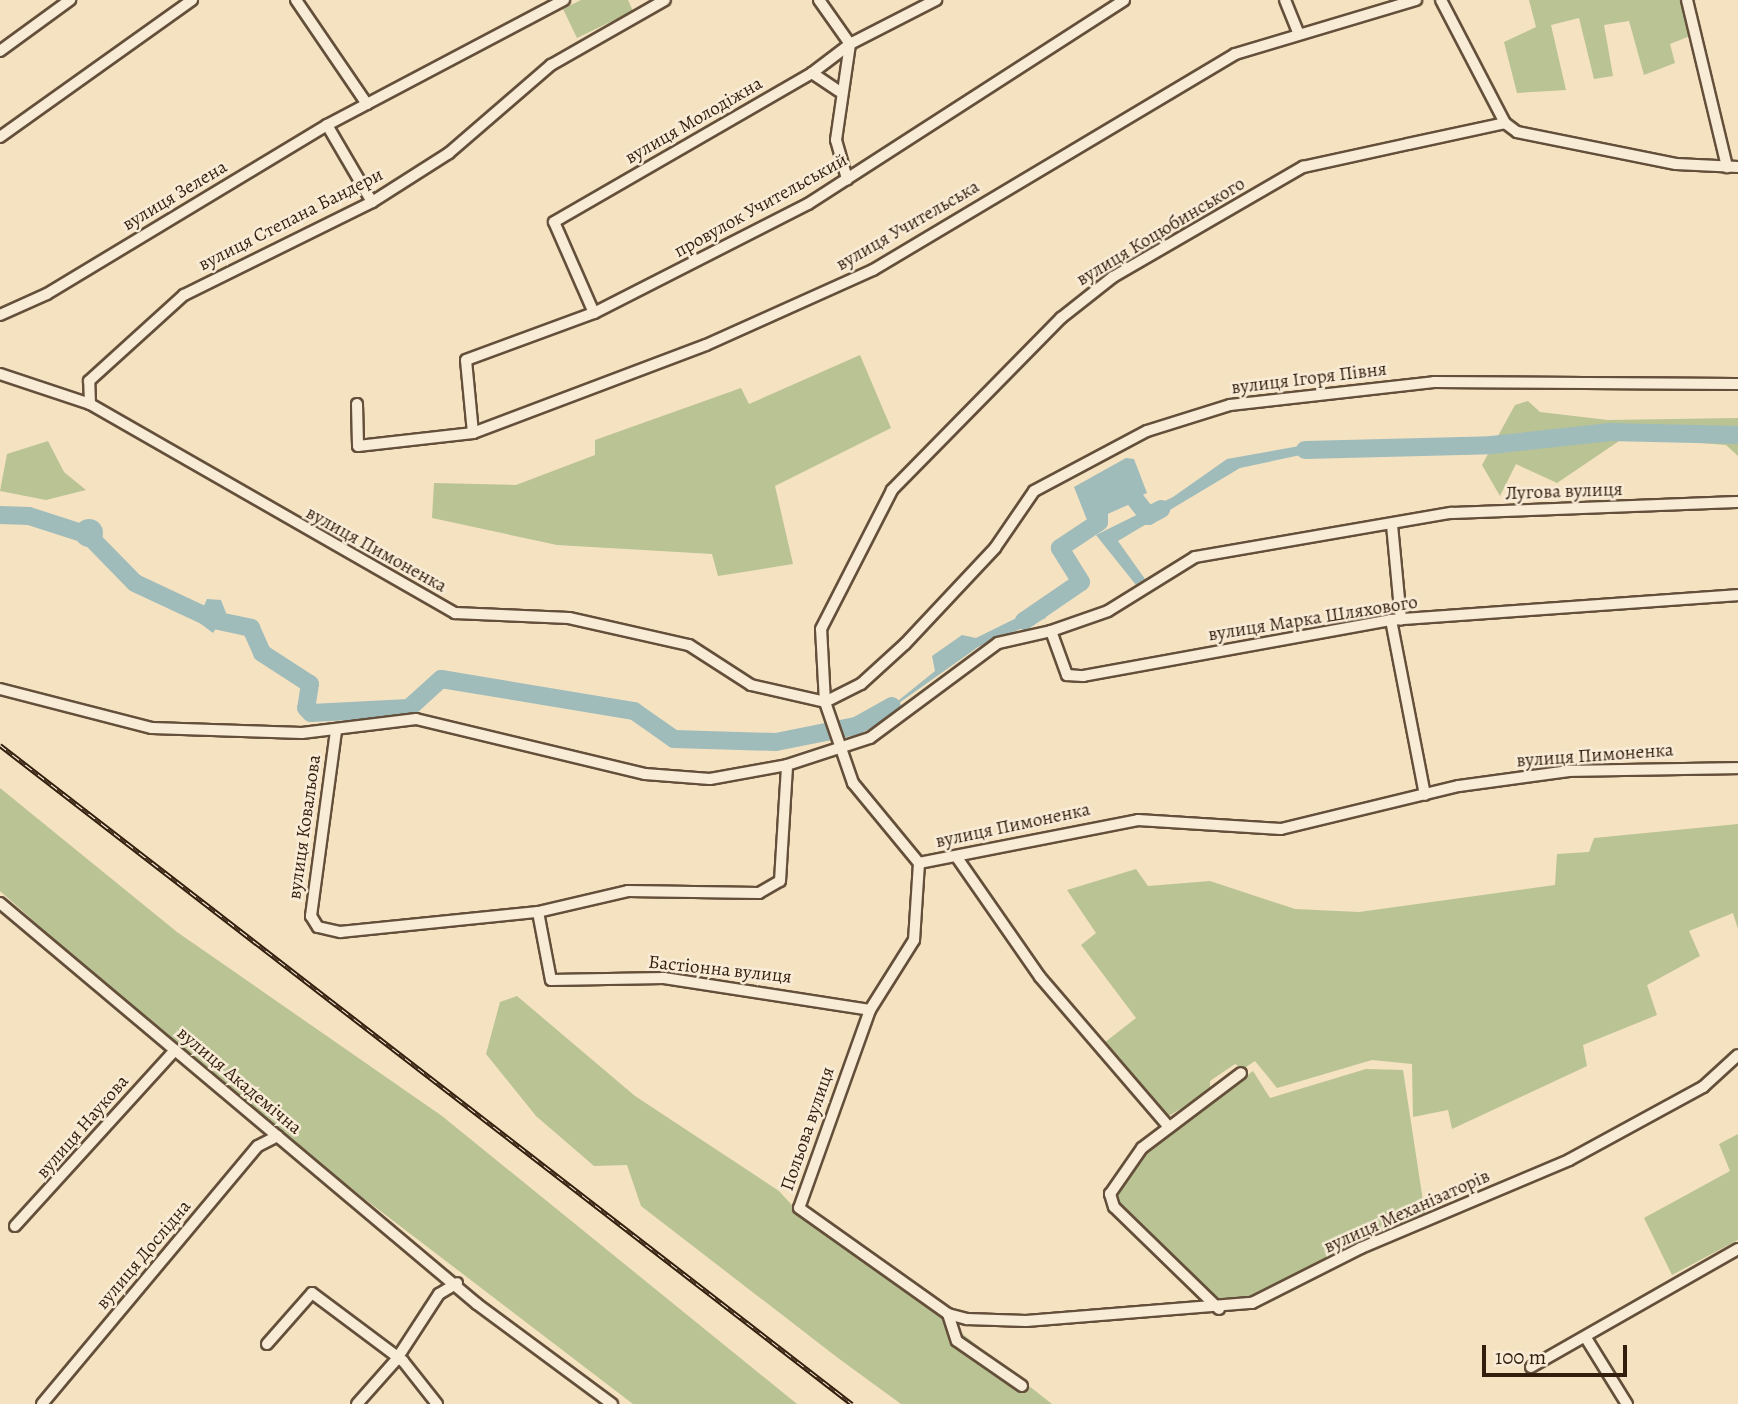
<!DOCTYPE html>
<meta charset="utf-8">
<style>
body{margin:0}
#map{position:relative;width:1738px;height:1404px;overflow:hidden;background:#f5e2c1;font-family:Alegreya,serif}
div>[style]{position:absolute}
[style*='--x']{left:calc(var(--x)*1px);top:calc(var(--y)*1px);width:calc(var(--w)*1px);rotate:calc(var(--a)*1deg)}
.green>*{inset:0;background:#bac394}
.water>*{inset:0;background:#9fbcbb}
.round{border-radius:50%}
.river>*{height:18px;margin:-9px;padding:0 9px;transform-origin:9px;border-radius:9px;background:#9fbcbb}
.roads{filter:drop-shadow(2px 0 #644f3a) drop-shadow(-2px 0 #644f3a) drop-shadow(0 2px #644f3a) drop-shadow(0 -2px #644f3a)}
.minor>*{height:10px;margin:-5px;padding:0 5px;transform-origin:5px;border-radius:5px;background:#f8ecd7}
.rail>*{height:5px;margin-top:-2.5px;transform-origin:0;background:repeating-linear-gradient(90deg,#f8ecd7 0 8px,#331e0d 0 16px);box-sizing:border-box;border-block:2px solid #331e0d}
span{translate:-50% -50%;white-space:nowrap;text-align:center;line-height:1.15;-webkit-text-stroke:5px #f8ecd7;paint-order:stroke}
.street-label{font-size:19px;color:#331e0d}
.scale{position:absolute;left:1482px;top:1345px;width:145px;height:32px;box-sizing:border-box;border:4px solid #331e0d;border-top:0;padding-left:9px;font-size:21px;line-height:24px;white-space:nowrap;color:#331e0d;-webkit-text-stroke:5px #f8ecd7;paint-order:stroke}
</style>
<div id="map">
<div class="green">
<i style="clip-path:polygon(581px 0,628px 0,633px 11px,577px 38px,563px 9px)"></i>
<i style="clip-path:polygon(1529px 0,1682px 0,1690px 36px,1670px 44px,1675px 63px,1644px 75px,1629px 21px,1604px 25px,1613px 76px,1594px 79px,1579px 18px,1551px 25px,1566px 90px,1517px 93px,1504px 42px,1536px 27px)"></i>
<i style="clip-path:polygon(860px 355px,891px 428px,775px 486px,793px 564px,718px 576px,712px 554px,557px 545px,432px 518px,434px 483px,516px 485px,595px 455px,595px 440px,741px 388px,749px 404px)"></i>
<i style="clip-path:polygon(1528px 401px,1540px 412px,1608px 420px,1738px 418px,1738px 456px,1726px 445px,1625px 437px,1557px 483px,1516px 464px,1500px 496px,1482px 465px,1515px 405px)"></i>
<i style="clip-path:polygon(48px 441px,64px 472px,86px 490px,46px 500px,0 491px,7px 454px)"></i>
<i style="clip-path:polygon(0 788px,177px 932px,442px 1116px,797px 1404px,633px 1404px,226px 1093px,0 891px)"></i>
<i style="clip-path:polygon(1738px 824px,1738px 929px,1733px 913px,1689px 931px,1700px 956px,1647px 985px,1657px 1015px,1583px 1045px,1587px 1066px,1452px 1129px,1448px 1110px,1413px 1117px,1412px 1064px,1372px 1060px,1277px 1088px,1255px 1061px,1243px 1069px,1235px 1064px,1210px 1081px,1210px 1091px,1167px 1117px,1104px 1043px,1136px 1018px,1081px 945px,1096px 933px,1067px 890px,1136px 869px,1148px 886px,1210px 881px,1295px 909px,1359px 912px,1555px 885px,1557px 854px,1589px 852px,1594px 838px)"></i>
<i style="clip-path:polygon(517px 996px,635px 1096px,779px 1191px,811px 1226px,849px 1245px,1052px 1404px,901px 1404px,838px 1358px,641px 1206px,627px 1165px,594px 1166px,536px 1116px,486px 1054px,500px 1002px)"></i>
<i style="clip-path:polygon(1366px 1069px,1403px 1070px,1425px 1214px,1279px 1287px,1220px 1304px,1116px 1200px,1141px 1154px,1253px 1071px,1270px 1098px)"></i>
<i style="clip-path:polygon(1738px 1134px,1738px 1240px,1672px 1275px,1644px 1218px,1730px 1171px,1719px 1144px)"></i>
</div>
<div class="water">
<i style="clip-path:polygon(1322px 442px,1329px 449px,1240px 468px,1118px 541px,1145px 579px,1136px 585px,1096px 535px,1173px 497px,1227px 459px)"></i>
<i style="clip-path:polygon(1126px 458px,1134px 459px,1147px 493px,1087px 520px,1074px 487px)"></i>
<i class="round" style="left:75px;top:519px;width:28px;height:28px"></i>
<i style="clip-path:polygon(207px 599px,221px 600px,226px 613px,213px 633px,197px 621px)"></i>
<i style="clip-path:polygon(1041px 606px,1046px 618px,978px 647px,868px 725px,935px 671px,932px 656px,962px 635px,976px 638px)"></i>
</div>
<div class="river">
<i style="--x:1305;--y:450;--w:186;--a:-1.5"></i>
<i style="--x:1491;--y:445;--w:120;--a:-6.2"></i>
<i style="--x:1610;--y:432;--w:128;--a:1.3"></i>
<i style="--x:0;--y:515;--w:29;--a:2"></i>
<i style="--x:29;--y:516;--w:62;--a:17.9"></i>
<i style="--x:88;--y:535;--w:67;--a:45.6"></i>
<i style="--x:135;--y:583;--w:87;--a:25.1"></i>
<i style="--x:214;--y:620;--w:38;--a:12"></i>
<i style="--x:251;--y:628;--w:27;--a:66"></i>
<i style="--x:262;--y:653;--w:57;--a:32.9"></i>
<i style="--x:310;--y:684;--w:24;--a:99"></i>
<i style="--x:306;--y:708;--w:7;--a:45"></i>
<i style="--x:311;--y:713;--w:98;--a:-2.9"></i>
<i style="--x:409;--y:708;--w:43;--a:-42.2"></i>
<i style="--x:441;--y:679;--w:196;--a:9.4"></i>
<i style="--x:634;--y:711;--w:49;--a:35"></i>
<i style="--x:674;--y:739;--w:102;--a:1.7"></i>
<i style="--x:776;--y:742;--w:82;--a:-11.3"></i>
<i style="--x:856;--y:726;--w:41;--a:-29.1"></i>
<i style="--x:1024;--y:621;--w:69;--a:-34.4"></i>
<i style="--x:1081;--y:582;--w:40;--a:-122"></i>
<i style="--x:1060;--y:548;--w:47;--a:-33.7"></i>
<i style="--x:1099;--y:522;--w:14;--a:-90"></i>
<i style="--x:1099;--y:508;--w:35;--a:-24"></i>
<i style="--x:1131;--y:494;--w:28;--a:52"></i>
<i style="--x:1148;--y:516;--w:15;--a:-28"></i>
</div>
<div class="roads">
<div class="minor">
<i style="--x:296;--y:0;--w:126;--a:55.7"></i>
<i style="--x:819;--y:0;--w:54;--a:54.8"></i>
<i style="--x:850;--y:44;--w:97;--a:98.3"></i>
<i style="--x:836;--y:140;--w:41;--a:74.2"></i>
<i style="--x:1285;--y:0;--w:37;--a:68"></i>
<i style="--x:1441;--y:0;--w:139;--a:62.5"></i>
<i style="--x:1687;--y:0;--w:172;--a:76.5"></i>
<i style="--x:0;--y:51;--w:87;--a:-36.1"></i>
<i style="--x:812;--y:73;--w:32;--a:34"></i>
<i style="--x:327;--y:125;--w:89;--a:59.7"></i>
<i style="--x:0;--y:137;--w:236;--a:-35.5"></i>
<i style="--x:594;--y:313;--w:99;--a:-113.7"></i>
<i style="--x:554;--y:222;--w:298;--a:-30"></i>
<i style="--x:812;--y:73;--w:48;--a:-37.3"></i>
<i style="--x:850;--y:44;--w:97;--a:-27.1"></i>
<i style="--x:0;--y:315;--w:51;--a:-24.1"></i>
<i style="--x:47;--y:294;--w:327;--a:-31.1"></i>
<i style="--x:327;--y:125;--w:268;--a:-27.8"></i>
<i style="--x:0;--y:374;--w:95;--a:18.4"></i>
<i style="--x:90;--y:404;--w:421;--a:29.8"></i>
<i style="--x:455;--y:613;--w:114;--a:2.5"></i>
<i style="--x:569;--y:618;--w:123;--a:12.7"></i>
<i style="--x:689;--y:645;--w:74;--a:32.8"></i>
<i style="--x:751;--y:685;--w:76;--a:12.9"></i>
<i style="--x:90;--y:404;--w:23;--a:-92"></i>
<i style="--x:89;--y:381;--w:128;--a:-42.2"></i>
<i style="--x:184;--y:295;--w:210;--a:-26.3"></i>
<i style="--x:372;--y:202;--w:91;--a:-32.5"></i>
<i style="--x:449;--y:153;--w:135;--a:-40.8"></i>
<i style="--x:551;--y:65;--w:131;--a:-29.7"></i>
<i style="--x:357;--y:404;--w:42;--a:88.6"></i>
<i style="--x:358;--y:446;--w:116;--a:-6.4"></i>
<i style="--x:473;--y:433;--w:249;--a:-20.7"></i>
<i style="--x:706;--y:345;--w:183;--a:-24.2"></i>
<i style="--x:873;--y:270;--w:422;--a:-30.8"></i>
<i style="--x:1235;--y:54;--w:189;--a:-16.6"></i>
<i style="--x:473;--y:433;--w:73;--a:-95.5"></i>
<i style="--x:466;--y:360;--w:136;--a:-20.2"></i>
<i style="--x:594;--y:313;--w:240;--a:-27"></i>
<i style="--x:808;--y:204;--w:376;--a:-32.8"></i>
<i style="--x:1392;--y:525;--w:95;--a:84.6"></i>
<i style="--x:1391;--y:620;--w:178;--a:79"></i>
<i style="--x:1051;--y:631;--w:60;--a:-19.3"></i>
<i style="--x:1108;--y:611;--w:102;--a:-31.8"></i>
<i style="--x:1195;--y:557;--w:260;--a:-9.8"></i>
<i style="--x:1451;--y:513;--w:287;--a:-2.2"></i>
<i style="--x:0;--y:689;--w:157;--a:14.4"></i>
<i style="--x:152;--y:728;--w:150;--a:1.9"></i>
<i style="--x:302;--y:733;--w:115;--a:-7"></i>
<i style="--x:416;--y:719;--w:236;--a:13.5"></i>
<i style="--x:645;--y:774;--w:65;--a:4.4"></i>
<i style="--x:710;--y:779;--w:78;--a:-10.3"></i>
<i style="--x:787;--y:765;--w:87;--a:-18"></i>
<i style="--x:870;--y:738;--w:159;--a:-36.6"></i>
<i style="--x:998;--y:643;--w:54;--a:-12.8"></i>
<i style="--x:1051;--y:631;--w:47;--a:70"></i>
<i style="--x:1067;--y:675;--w:16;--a:4"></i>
<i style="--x:1083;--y:676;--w:313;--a:-10.3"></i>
<i style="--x:1391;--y:620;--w:348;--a:-4.1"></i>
<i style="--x:825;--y:702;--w:40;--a:-26.6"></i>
<i style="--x:861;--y:684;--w:59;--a:-42.3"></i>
<i style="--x:905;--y:644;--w:132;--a:-46.8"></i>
<i style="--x:995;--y:548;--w:69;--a:-55.6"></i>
<i style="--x:1034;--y:491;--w:128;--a:-28"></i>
<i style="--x:1147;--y:431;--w:87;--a:-17.4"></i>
<i style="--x:1230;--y:405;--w:205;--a:-6.4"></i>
<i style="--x:1434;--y:382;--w:304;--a:0.4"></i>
<i style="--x:336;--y:731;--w:187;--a:97.7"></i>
<i style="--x:311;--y:916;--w:13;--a:58"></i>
<i style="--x:318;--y:927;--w:23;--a:13"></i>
<i style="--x:340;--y:932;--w:199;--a:-5.8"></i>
<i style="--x:538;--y:912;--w:92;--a:-13.1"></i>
<i style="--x:628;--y:891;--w:131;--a:0.9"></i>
<i style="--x:759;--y:893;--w:24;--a:-30"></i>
<i style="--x:780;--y:881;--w:116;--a:-86.5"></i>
<i style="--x:958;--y:859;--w:144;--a:55.2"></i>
<i style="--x:1040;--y:977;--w:198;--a:49.3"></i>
<i style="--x:919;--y:863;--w:77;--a:93.7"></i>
<i style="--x:914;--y:940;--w:83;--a:122.2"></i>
<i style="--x:870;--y:1010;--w:210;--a:109.7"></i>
<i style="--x:799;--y:1208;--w:183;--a:35.4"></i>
<i style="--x:948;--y:1314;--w:20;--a:15"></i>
<i style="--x:967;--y:1319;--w:59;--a:1.9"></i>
<i style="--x:1026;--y:1321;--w:227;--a:-4.6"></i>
<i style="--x:1252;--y:1303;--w:122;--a:-26.8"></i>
<i style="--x:1361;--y:1248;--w:226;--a:-22.9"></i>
<i style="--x:1569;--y:1160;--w:153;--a:-28.6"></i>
<i style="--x:1703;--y:1087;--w:47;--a:-42.4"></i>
<i style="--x:919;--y:863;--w:104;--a:-129.5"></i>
<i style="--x:853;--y:783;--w:86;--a:-109.1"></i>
<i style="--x:825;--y:702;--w:73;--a:-93.1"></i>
<i style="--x:821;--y:629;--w:156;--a:-62.9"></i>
<i style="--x:892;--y:490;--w:241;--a:-45.5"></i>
<i style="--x:1061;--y:318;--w:66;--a:-38.3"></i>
<i style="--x:1113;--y:277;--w:220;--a:-30.1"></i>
<i style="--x:1303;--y:167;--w:107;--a:-12.4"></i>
<i style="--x:1408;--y:144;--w:99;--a:-12.2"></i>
<i style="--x:1505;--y:123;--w:15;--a:37"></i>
<i style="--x:1517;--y:132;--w:162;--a:11.4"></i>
<i style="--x:1676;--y:164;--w:62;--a:2.8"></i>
<i style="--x:919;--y:863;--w:223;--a:-11.1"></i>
<i style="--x:1138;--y:820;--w:143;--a:3.6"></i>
<i style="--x:1281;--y:829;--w:183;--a:-13.6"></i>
<i style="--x:1459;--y:786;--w:111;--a:-7.8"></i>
<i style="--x:1569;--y:771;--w:169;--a:-1"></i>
<i style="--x:0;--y:903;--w:623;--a:40.05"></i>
<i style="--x:477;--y:1304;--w:168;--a:36.5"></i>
<i style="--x:538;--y:912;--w:69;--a:79.2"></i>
<i style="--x:551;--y:980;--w:113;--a:-1"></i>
<i style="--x:664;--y:978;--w:208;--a:8.8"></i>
<i style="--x:15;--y:1226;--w:238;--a:-47.7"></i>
<i style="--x:1219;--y:1309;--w:146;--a:-135.8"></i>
<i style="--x:1114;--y:1207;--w:14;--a:-107"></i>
<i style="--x:1110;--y:1194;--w:56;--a:-55.2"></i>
<i style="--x:1142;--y:1148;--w:124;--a:-37.1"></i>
<i style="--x:948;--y:1314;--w:28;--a:72"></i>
<i style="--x:957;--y:1341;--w:79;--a:34.7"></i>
<i style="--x:1586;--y:1338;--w:78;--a:58.2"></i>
<i style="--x:267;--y:1344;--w:68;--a:-48.6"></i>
<i style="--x:312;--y:1293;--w:114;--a:36.8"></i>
<i style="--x:403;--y:1361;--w:55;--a:51.7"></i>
<i style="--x:1531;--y:1367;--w:238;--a:-29.7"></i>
<i style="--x:42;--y:1404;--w:336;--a:-50.1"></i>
<i style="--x:258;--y:1146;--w:22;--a:-27"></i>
<i style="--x:357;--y:1404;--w:59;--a:-48.4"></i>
<i style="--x:396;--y:1360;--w:79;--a:-56.9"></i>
<i style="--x:439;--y:1294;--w:21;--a:-31"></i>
</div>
</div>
<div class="rail">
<i style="--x:0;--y:745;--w:1077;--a:37.72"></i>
</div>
<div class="street-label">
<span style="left:694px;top:121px;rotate:-30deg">вулиця Молодіжна</span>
<span style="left:175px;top:196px;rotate:-31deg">вулиця Зелена</span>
<span style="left:761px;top:206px;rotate:-29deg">провулок Учительський</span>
<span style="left:291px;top:220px;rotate:-27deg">вулиця Степана Бандери</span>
<span style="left:908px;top:226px;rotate:-30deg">вулиця Учительська</span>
<span style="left:1161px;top:232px;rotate:-31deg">вулиця Коцюбинського</span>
<span style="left:1309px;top:379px;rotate:-7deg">вулиця Ігоря Півня</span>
<span style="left:1564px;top:492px;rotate:-2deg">Лугова вулиця</span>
<span style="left:376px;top:550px;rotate:29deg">вулиця Пимоненка</span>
<span style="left:1313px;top:619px;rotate:-9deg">вулиця Марка Шляхового</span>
<span style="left:1595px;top:756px;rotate:-4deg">вулиця Пимоненка</span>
<span style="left:1013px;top:826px;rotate:-12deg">вулиця Пимоненка</span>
<span style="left:305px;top:827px;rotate:-82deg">вулиця Ковальова</span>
<span style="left:720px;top:970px;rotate:6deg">Бастіонна вулиця</span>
<span style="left:239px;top:1081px;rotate:40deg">вулиця Академічна</span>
<span style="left:83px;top:1127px;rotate:-49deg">вулиця Наукова</span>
<span style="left:808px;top:1129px;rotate:-71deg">Польова вулиця</span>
<span style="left:1407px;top:1212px;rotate:-24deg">вулиця Механізаторів</span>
<span style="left:144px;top:1255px;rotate:-50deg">вулиця Дослідна</span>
</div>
<div class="scale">100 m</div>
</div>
